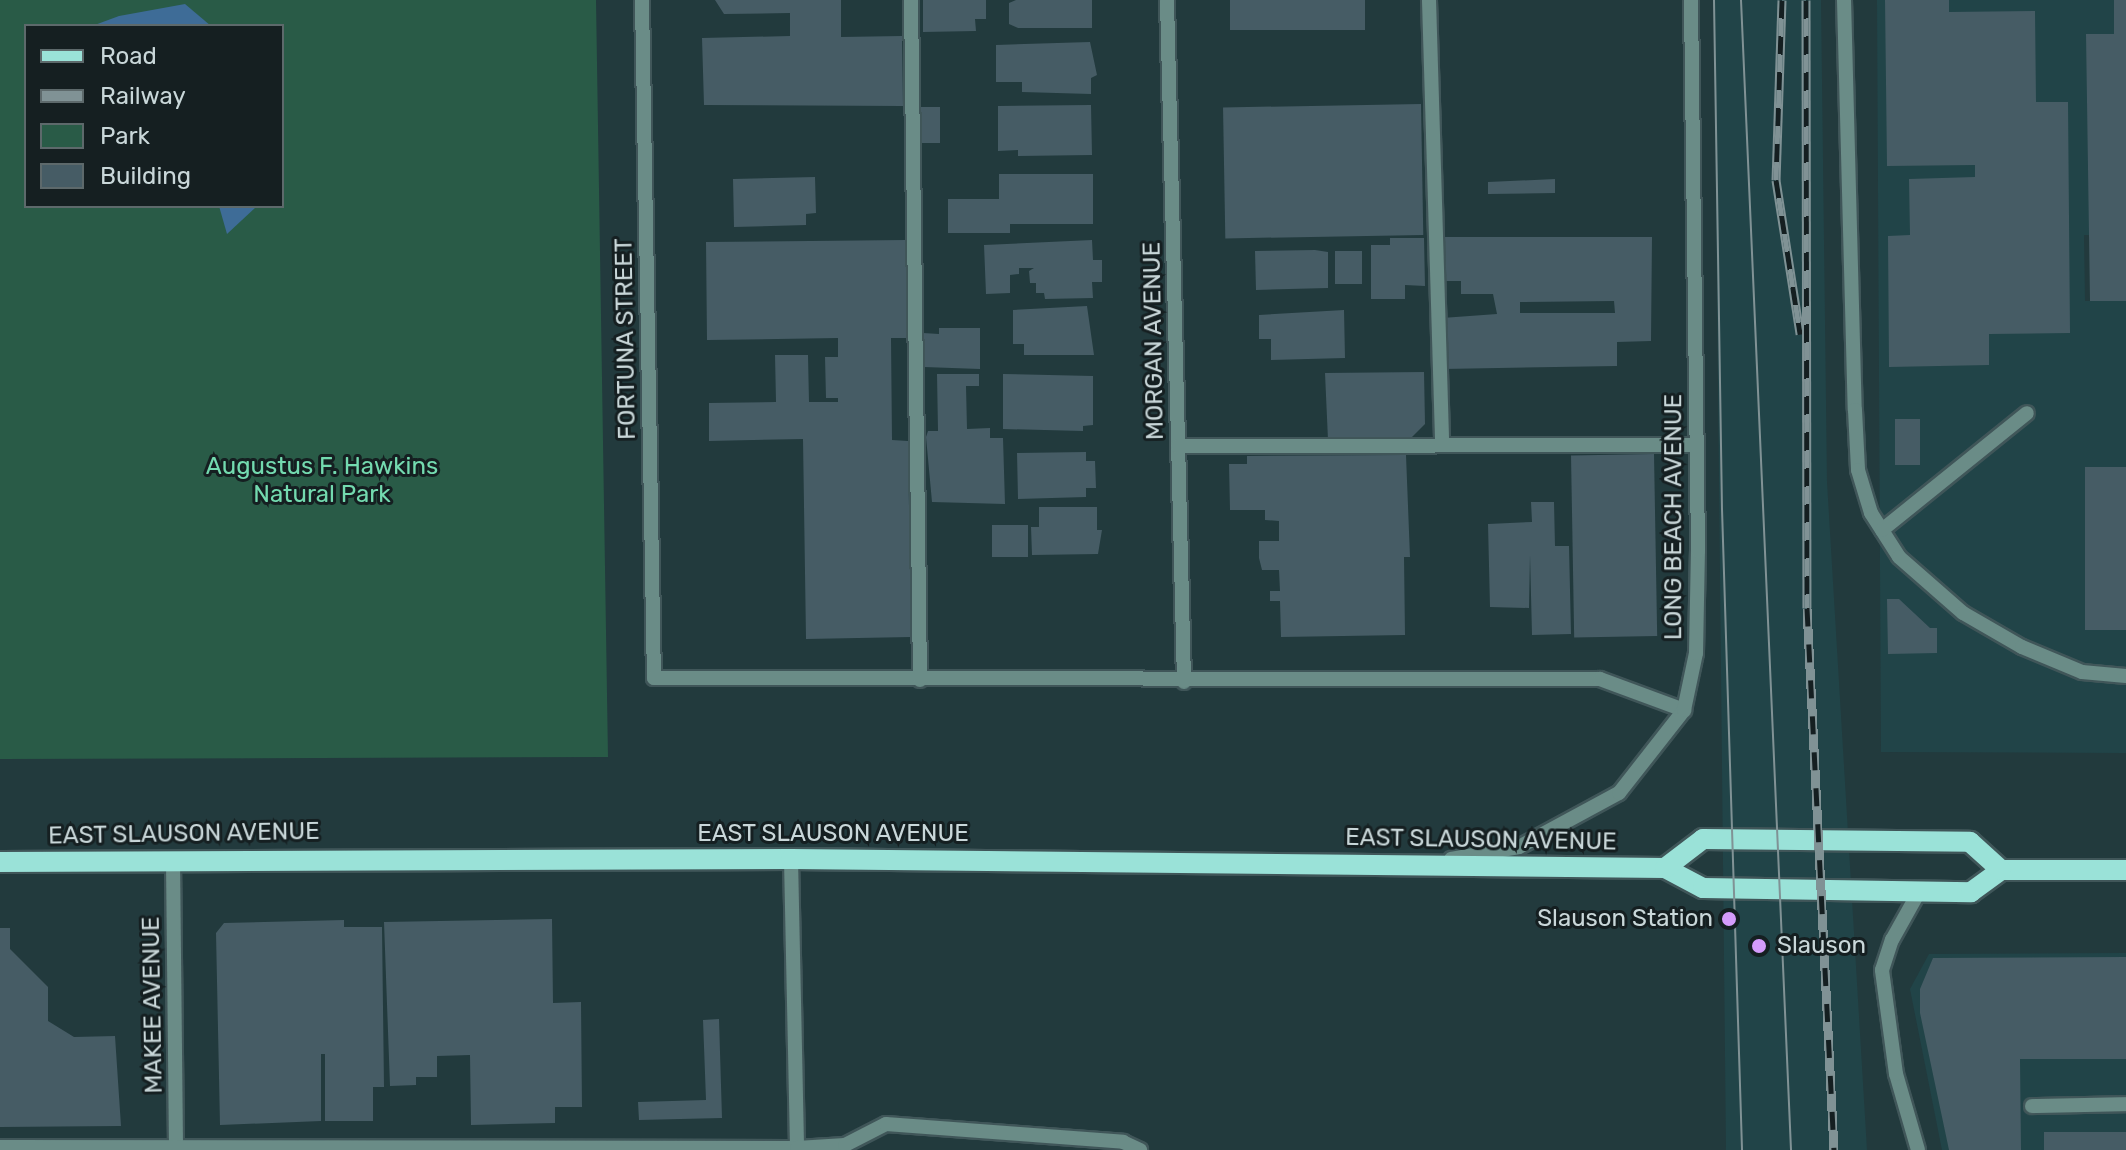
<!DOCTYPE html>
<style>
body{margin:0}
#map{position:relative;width:2126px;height:1150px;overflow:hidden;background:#223a3d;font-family:Rubik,sans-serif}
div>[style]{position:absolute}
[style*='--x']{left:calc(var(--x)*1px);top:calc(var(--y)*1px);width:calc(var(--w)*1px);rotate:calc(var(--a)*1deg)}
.built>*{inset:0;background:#214448}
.green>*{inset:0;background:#295b47}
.water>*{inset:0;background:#3e6c97}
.building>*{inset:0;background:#465c65;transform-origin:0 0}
.roads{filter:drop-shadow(2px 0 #405659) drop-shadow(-2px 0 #405659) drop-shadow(0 2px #405659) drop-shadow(0 -2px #405659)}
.minor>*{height:14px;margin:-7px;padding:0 7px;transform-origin:7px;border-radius:7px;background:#6a8c87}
.major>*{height:20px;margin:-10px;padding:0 10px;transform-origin:10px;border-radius:10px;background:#9ae2d8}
.tram>*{height:2px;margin:-1px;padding:0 1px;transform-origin:1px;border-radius:1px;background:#809295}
.rail>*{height:9px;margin-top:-4.5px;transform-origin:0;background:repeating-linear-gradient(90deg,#151f21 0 18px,#809295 0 36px);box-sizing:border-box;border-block:2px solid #809295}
.dots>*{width:22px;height:22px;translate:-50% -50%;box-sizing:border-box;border:4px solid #151f21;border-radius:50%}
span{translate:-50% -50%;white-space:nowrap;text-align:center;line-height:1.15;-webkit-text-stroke:6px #151f21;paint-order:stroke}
.street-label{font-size:24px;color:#c9d7d9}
.park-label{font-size:24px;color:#73daaf}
.poi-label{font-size:24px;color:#c9d7d9}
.right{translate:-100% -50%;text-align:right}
.left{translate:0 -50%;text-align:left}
.legend{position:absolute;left:24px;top:24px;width:260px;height:184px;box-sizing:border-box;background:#151f21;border:2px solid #5d696b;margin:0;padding:10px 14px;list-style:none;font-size:24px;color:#c9d7d9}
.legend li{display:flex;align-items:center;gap:16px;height:40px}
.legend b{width:40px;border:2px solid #5d696b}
</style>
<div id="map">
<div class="built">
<i style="clip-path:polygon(1714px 0,1821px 0,1827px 482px,1867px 1150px,1726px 1150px)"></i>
<i style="clip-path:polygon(1877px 0,2126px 0,2090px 235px,2084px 235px,2085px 301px,2126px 301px,2126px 753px,1881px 752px)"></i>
<i style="clip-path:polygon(2126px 953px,2126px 1150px,1942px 1150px,1910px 989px,1929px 954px)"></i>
</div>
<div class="green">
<i style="clip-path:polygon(evenodd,0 0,596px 0,608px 757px,0 759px,0 0,26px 26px,282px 26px,282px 206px,26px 206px,26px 26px)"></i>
</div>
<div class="water">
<i style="clip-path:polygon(185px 4px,211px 26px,92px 26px,119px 16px)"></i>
<i style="clip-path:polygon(219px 206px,257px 206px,227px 234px)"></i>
</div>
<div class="building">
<i style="clip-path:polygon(715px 0,841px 0,841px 37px,902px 36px,903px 106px,704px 105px,702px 38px,790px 36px,790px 13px,724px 14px)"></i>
<i style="clip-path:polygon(923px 0,986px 0,986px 19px,975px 19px,976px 31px,923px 32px)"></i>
<i style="clip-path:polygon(1016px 0,1092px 0,1092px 28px,1018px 28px,1009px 24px,1009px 3px)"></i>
<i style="left:1230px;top:0;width:135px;height:30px"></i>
<i style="clip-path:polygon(1885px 0,1949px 0,1949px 12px,2035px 11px,2036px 102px,2068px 102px,2070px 333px,1989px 334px,1989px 365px,1889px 367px,1888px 236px,1910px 235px,1909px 179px,1975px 177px,1975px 165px,1887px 166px)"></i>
<i style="clip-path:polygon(2114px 0,2126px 0,2126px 301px,2090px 301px,2086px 34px,2114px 34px)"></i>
<i style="clip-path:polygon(1090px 42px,1097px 75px,1091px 78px,1091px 94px,1022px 92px,1022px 82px,996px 82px,996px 45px)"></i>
<i style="left:1421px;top:104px;width:131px;height:198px;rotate:89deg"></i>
<i style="clip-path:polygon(1091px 105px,1092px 155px,1018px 156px,1018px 150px,998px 151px,998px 106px)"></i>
<i style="left:919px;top:107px;width:21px;height:36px"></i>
<i style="clip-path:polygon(999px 174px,1093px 174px,1093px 224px,1010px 224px,1010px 233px,948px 233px,948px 199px,999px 199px)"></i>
<i style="clip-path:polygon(815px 177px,816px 213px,806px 214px,806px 225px,734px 227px,733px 179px)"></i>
<i style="clip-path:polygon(1555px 179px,1555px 193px,1488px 194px,1488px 182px)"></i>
<i style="clip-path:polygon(evenodd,1441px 237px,1652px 237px,1651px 341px,1617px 342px,1617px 366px,1443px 369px,1442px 318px,1497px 314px,1493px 294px,1461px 294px,1461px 281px,1442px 281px,1441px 237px,1614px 301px,1615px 313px,1520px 313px,1520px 302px,1614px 301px)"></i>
<i style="clip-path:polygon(1390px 238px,1424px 238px,1425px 286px,1405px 285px,1405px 299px,1371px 299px,1371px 245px,1390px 245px)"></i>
<i style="clip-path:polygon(906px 240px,907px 338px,891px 338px,892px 440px,908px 441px,911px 637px,806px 639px,803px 439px,709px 441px,709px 403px,776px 402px,775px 355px,808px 355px,809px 402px,838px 402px,838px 398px,826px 398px,825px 357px,838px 357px,838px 338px,707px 340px,706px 242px)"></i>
<i style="clip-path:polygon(1092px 240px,1093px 260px,1102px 260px,1102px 282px,1092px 282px,1093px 298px,1045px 299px,1044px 293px,1036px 293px,1036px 283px,1030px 283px,1029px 271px,1034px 268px,1019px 268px,1019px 274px,1010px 275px,1010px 293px,986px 294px,984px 245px)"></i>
<i style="clip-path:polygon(1315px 250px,1328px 252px,1328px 288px,1256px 290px,1255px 251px)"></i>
<i style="left:1335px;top:251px;width:27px;height:33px"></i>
<i style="clip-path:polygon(1087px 306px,1094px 355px,1024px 355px,1024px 344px,1013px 344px,1013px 310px)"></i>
<i style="clip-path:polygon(1344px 310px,1345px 358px,1271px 360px,1271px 339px,1259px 339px,1259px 315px)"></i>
<i style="clip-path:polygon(939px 328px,980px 328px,980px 369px,924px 367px,923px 333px,939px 334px)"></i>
<i style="clip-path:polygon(1424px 372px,1425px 424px,1410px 439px,1328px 440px,1325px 373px)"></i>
<i style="clip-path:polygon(937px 374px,979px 374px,979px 386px,966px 386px,967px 429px,990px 428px,990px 438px,1003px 438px,1005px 504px,932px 502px,926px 437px,928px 431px,938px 431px)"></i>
<i style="clip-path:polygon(1003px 374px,1093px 376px,1093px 425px,1083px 426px,1083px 431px,1003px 429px)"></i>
<i style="left:1895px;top:419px;width:25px;height:46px"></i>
<i style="clip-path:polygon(1086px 452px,1086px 461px,1095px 461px,1096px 488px,1086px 488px,1086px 497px,1018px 499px,1017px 453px)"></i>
<i style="left:1654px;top:454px;width:182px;height:83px;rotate:89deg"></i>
<i style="clip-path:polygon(1406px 455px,1410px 557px,1404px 557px,1405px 635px,1281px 637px,1280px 601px,1270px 601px,1270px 591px,1280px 591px,1279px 570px,1262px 570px,1259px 558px,1259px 541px,1279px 541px,1279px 521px,1265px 520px,1265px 510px,1230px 510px,1229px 464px,1247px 464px,1247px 456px)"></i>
<i style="left:2085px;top:467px;width:41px;height:163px"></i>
<i style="clip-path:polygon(1531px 502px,1554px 502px,1555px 546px,1569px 546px,1571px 634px,1532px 635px,1530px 555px,1529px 608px,1490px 607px,1488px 524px,1532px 522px)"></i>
<i style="clip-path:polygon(1039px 507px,1097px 507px,1097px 530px,1102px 530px,1098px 554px,1032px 555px,1031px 527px,1039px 527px)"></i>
<i style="left:992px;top:525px;width:36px;height:32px"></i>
<i style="clip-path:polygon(1887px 599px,1899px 599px,1930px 628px,1937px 628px,1937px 653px,1888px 654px)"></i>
<i style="clip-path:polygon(552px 919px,553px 1003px,581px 1002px,582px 1107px,555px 1107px,555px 1123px,471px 1125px,470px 1055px,437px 1056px,437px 1077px,416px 1077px,416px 1085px,390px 1086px,384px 922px)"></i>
<i style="clip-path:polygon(344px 920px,344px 927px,382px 927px,384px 1087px,373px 1087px,373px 1121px,325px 1121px,325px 1054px,321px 1054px,321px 1121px,220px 1125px,216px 933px,224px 923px)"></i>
<i style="clip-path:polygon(0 928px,10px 928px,10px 949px,48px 987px,48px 1021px,74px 1037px,115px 1036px,121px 1126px,0 1127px)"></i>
<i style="clip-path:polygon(2126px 957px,2126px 1059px,2020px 1059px,2021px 1150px,1949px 1150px,1920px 1013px,1920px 989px,1933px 958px)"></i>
<i style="clip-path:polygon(719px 1019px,722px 1118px,639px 1120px,638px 1102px,706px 1100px,703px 1020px)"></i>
<i style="left:2126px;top:1132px;width:18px;height:82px;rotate:90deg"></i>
</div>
<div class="roads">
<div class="minor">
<i style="--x:642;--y:0;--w:678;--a:88.99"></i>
<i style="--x:654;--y:678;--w:946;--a:0.06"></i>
<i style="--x:1600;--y:679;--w:90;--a:20.3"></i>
<i style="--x:911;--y:0;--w:680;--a:89.24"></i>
<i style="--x:1167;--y:0;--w:682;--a:88.57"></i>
<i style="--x:1429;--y:0;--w:445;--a:88.3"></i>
<i style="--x:1844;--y:0;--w:410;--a:88.5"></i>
<i style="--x:1855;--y:410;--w:60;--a:87.1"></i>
<i style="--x:1858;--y:470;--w:45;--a:73.2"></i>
<i style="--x:1871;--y:513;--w:52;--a:57.5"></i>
<i style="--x:1899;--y:557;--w:85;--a:41.2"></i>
<i style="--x:1963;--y:613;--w:68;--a:30"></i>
<i style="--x:2022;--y:647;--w:65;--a:22.6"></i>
<i style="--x:2082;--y:672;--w:44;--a:5.2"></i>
<i style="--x:1178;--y:446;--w:519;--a:-0.11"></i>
<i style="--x:1882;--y:530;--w:186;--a:-38.9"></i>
<i style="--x:791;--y:859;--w:291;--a:88.8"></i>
<i style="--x:1451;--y:859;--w:69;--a:-10"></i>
<i style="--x:1519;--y:847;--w:114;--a:-28.4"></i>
<i style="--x:1619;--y:793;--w:105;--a:-51.9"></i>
<i style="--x:1684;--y:710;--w:58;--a:-78.1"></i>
<i style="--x:1696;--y:653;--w:102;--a:-88.9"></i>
<i style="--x:1698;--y:551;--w:551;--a:-90.73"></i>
<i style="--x:173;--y:860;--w:290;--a:89.4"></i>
<i style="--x:2032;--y:1106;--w:94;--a:-1.2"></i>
<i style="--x:0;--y:1147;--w:797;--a:0.07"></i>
<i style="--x:797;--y:1148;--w:48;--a:-3.6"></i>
<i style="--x:845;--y:1145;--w:46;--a:-27.1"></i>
<i style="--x:886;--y:1124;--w:238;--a:4.3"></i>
<i style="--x:1123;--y:1142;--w:19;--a:25"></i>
<i style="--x:1918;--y:1150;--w:79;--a:-106.1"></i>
<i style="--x:1896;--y:1074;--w:105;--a:-97.7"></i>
<i style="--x:1882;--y:970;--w:32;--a:-72"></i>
<i style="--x:1892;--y:940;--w:57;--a:-60.8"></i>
</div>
<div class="major">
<i style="--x:0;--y:862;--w:791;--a:-0.22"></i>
<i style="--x:791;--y:859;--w:874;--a:0.59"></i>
<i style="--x:1665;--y:868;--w:43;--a:27.8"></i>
<i style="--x:1703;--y:888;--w:268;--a:0.9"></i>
<i style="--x:1971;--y:892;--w:37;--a:-36"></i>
<i style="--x:2001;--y:870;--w:125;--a:0"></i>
<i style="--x:1665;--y:868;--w:48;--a:-37.3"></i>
<i style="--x:1703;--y:839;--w:267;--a:0.6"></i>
<i style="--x:1970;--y:842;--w:42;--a:42.1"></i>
</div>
</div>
<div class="tram">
<i style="--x:1714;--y:0;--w:509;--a:89.1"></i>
<i style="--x:1722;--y:509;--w:641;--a:88.21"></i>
<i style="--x:1741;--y:0;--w:1151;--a:87.51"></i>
</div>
<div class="rail">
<i style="--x:1782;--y:0;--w:180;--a:91.9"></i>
<i style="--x:1776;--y:180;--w:156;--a:81.1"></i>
<i style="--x:1806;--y:0;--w:608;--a:89.91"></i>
<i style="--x:1807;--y:608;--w:543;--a:87.15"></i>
</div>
<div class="dots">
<i style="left:1729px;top:919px;background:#d59cfb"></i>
<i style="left:1759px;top:946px;background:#d59cfb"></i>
</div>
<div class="street-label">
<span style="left:626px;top:339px;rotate:-91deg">FORTUNA STREET</span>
<span style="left:1154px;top:341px;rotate:-91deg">MORGAN AVENUE</span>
<span style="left:1674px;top:517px;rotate:-90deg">LONG BEACH AVENUE</span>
<span style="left:184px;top:834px;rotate:-1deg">EAST SLAUSON AVENUE</span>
<span style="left:833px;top:834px">EAST SLAUSON AVENUE</span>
<span style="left:1481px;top:840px;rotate:1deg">EAST SLAUSON AVENUE</span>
<span style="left:153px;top:1005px;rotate:-91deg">MAKEE AVENUE</span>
</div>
<div class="park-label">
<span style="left:322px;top:481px">Augustus F. Hawkins<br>Natural Park</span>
</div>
<div class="poi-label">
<span class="right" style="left:1713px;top:919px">Slauson Station</span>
<span class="left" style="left:1777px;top:946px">Slauson</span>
</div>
<ul class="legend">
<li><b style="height:10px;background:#9ae2d8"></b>Road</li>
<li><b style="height:10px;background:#809295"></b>Railway</li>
<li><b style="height:22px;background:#295b47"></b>Park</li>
<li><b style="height:22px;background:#465c65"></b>Building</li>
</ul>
</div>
